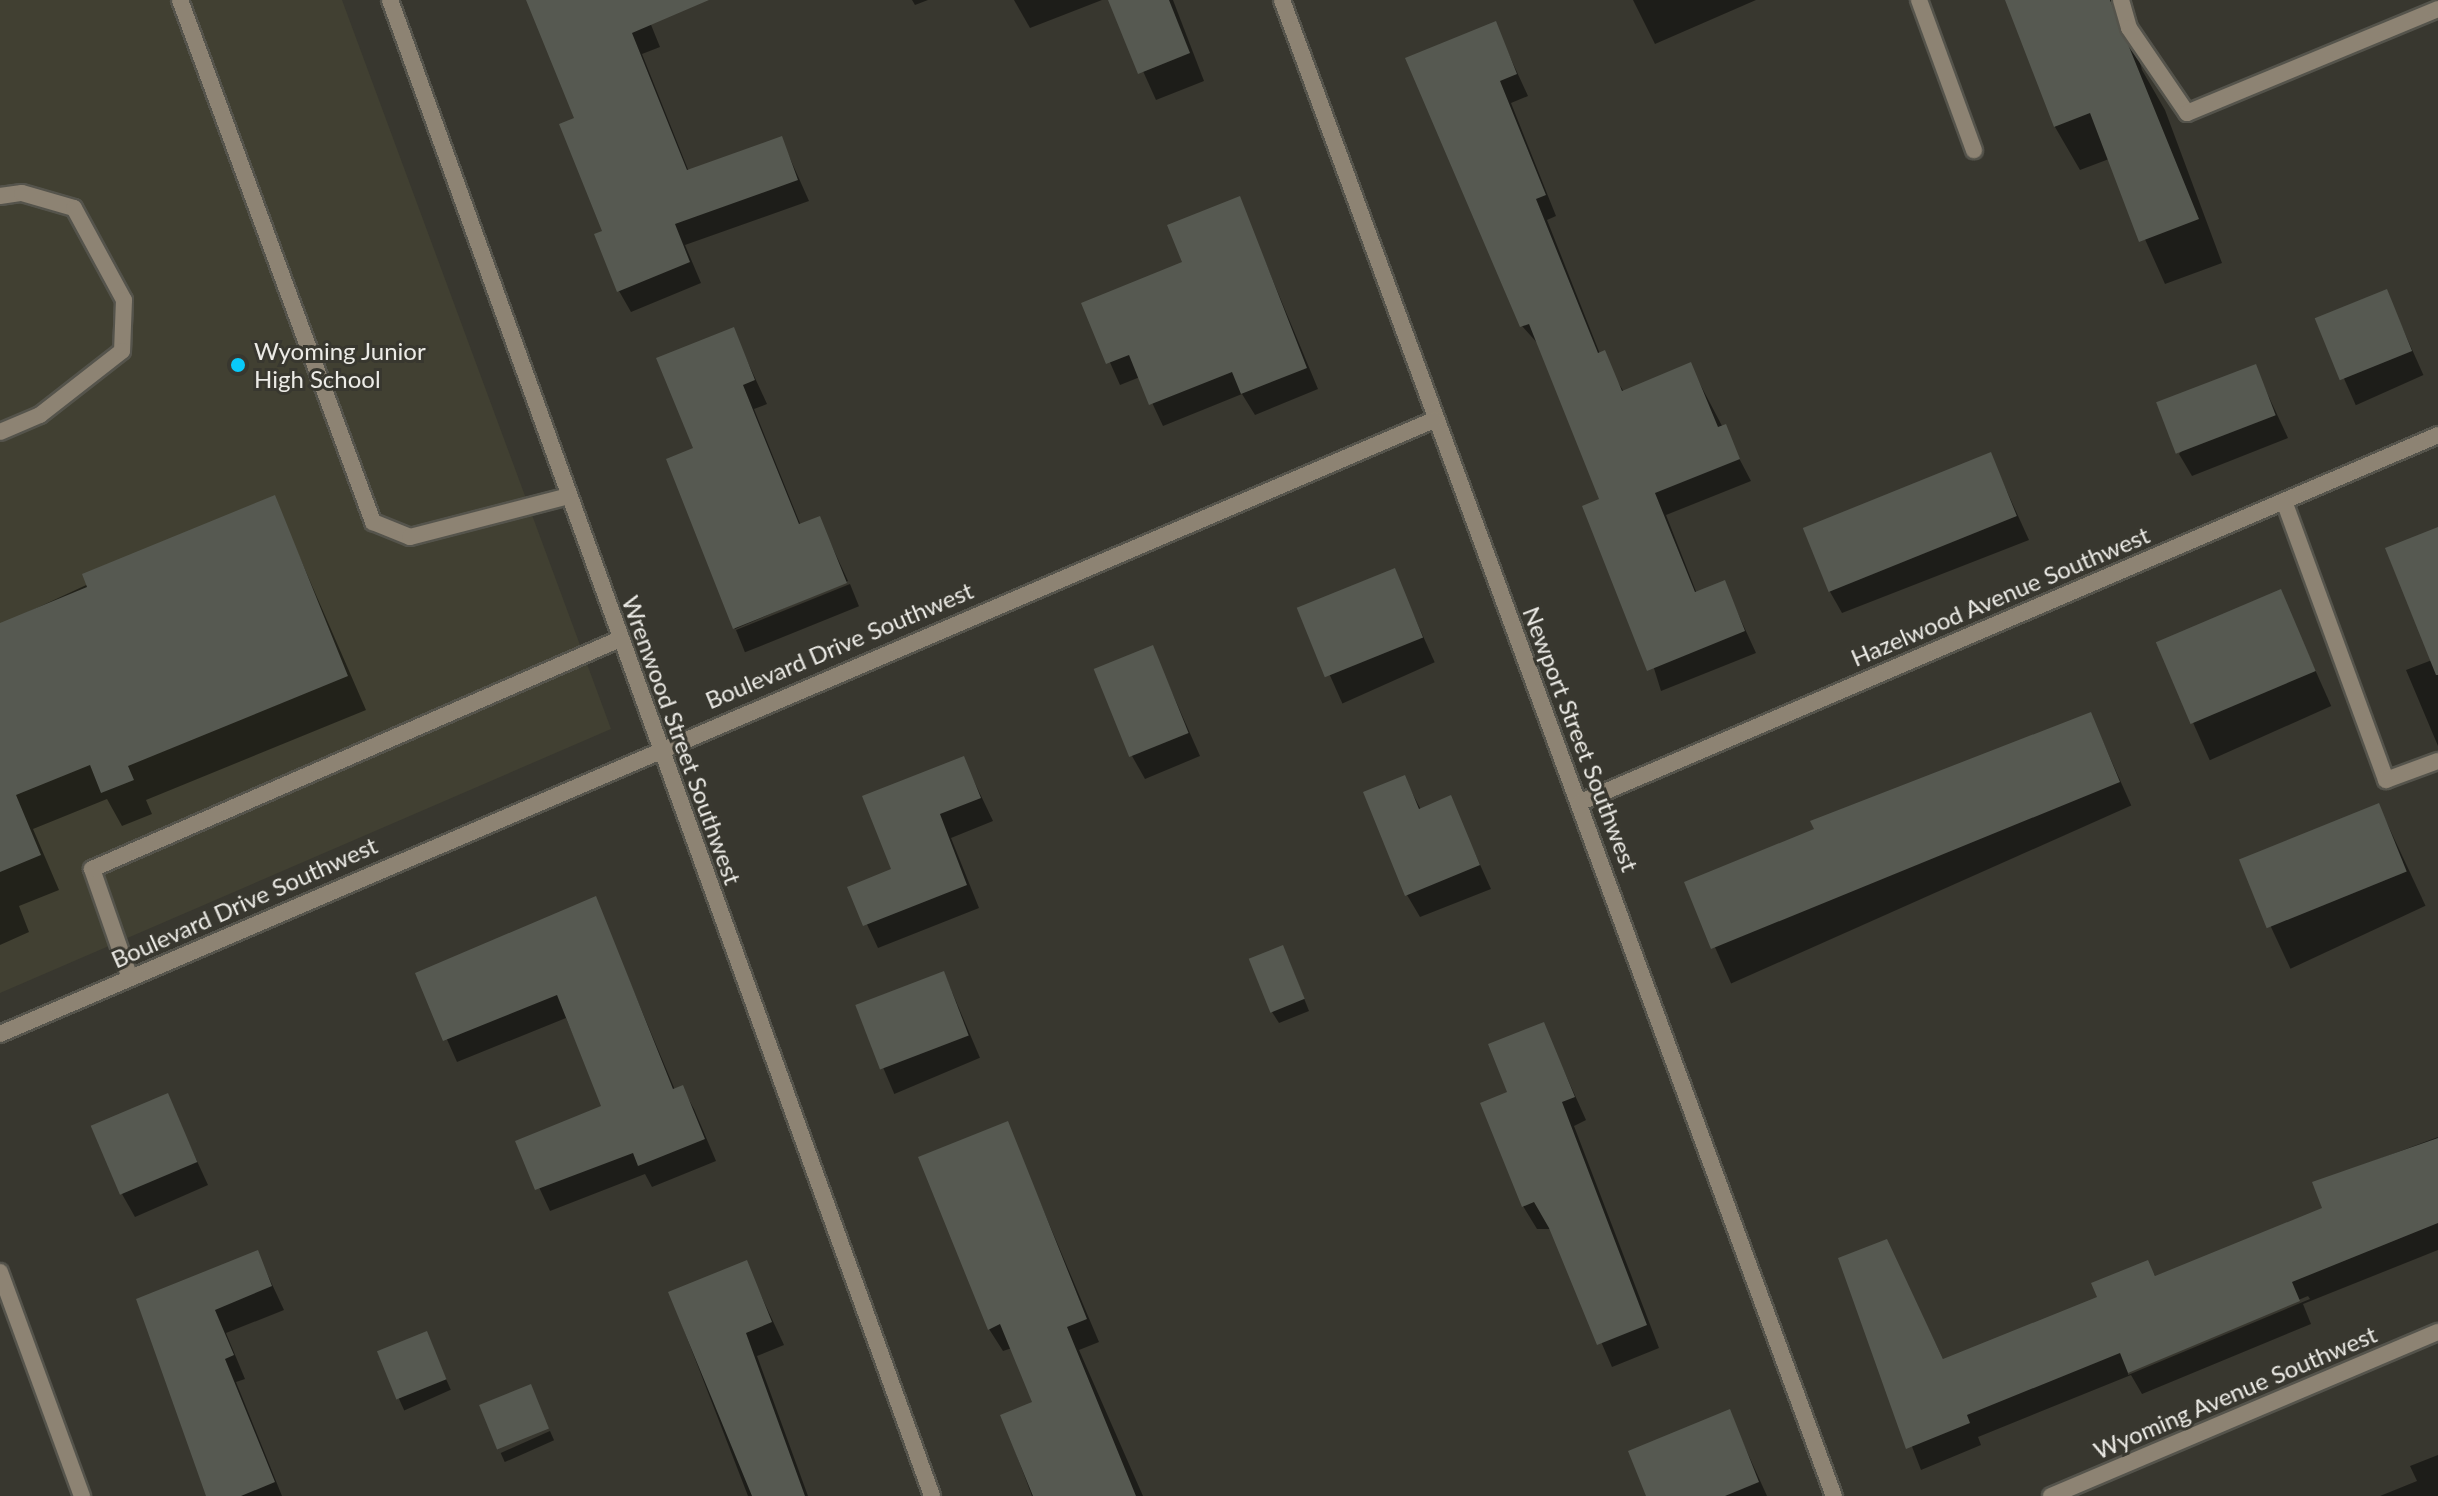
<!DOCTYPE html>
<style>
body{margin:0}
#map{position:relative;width:2438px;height:1496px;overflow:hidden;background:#38372f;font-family:Lato,sans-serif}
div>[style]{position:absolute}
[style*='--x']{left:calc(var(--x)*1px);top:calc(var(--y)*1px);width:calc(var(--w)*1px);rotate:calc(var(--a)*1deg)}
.built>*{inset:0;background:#414032}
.shadow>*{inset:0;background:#0007;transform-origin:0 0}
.building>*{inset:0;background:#565951;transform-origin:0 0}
.roads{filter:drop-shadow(2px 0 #55544c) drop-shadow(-2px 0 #55544c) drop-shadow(0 2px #55544c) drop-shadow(0 -2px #55544c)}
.service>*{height:16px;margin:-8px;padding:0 8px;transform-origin:8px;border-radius:8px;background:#8d8373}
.minor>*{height:16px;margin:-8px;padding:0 8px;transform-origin:8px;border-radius:8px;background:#8d8373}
.dots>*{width:22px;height:22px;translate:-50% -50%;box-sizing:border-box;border:4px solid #38372f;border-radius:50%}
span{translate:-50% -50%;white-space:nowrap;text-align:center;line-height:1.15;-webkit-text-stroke:6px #38372f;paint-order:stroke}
.poi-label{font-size:24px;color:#ecebe6}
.left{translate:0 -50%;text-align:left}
.street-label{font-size:24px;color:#ecebe6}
</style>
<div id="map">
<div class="built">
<i style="clip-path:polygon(0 0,342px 0,611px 729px,0 993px)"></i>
</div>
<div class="shadow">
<i style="clip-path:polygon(553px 0,641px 0,660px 47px,642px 54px,689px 172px,781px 138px,809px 201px,685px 245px,701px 283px,631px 312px,619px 291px)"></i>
<i style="clip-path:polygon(912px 0,928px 0,915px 5px)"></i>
<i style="clip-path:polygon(1014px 0,1102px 0,1030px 28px)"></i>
<i style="clip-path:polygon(1111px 0,1173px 0,1204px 81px,1156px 100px)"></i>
<i style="clip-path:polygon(1633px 0,1756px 0,1655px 44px)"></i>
<i style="clip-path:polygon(2007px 0,2123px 0,2142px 70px,2165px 110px,2222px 263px,2165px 284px,2109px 159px,2080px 170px,2055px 127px)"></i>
<i style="clip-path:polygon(1495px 24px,1528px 96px,1511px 103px,1556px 216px,1547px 220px,1600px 354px,1624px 392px,1690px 365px,1751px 481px,1666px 515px,1697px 594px,1724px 583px,1756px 653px,1661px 691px,1602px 500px,1539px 345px,1522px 326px)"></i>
<i style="clip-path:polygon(1239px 199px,1318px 389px,1255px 415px,1242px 394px,1163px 426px,1140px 377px,1120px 385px,1084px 304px,1185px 264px)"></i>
<i style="left:2386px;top:291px;width:92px;height:74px;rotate:66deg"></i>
<i style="clip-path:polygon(733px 330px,767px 404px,754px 409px,801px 526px,819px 518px,848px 581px,735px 629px,668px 460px,695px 449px)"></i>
<i style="clip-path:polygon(2255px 367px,2288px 438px,2192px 476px,2179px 454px)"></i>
<i style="clip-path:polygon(1990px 454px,2029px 540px,1842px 613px,1829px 590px)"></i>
<i style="clip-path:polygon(274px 498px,366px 710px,146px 800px,152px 814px,122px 826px,107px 799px,33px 829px,59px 890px,19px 906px,29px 932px,0 945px,0 625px)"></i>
<i style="clip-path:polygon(2438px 529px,2438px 746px,2406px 670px,2432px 660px)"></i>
<i style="left:1394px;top:571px;width:100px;height:101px;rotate:66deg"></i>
<i style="left:850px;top:584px;width:24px;height:123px;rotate:68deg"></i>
<i style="left:2280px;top:591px;width:126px;height:133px;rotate:66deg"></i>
<i style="clip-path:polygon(1152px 647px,1200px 756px,1145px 779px,1132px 756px)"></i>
<i style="left:2091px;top:715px;width:99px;height:438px;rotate:66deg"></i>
<i style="clip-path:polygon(963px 758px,993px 821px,951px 838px,979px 908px,878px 948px,850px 888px,894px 870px)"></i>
<i style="clip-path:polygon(1404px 777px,1421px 810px,1450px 798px,1491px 889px,1420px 917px,1407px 895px)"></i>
<i style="left:2379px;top:806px;width:110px;height:149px;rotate:65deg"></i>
<i style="clip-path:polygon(595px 899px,675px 1090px,682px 1087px,694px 1109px,716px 1161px,652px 1187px,645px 1174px,550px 1211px,518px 1142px,604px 1107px,566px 1018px,457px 1062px,418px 974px)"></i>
<i style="clip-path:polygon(1288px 958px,1309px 1011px,1279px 1023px,1272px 1012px)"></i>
<i style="left:944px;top:973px;width:92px;height:93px;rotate:67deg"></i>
<i style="clip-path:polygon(1543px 1024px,1586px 1120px,1574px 1126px,1659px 1348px,1612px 1367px,1552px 1229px,1537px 1229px,1523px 1206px,1510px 1093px)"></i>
<i style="clip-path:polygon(167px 1096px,208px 1185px,135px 1217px,122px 1194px)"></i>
<i style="clip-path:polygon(1007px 1124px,1099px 1342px,1079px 1350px,1143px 1496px,1032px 1496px,1002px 1416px,1034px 1403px,1012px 1348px,1003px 1351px,989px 1329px)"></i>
<i style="clip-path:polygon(evenodd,2438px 1137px,2438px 1250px,2303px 1304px,2311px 1324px,2142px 1394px,2131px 1375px,1978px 1437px,1981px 1445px,1921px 1470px,1840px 1260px,1886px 1241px,1944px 1361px,2100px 1298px,2147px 1262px,2156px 1277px,2325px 1209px,2315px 1183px,2438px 1137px,2308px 1296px,2310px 1299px,2128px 1375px,2128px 1370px,2308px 1296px)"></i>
<i style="clip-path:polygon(257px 1252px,284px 1310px,226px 1333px,245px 1379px,236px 1382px,282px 1496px,209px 1496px,139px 1300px)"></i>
<i style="clip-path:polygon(746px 1263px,784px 1345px,757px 1356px,808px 1496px,748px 1496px,670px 1294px)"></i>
<i style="left:426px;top:1334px;width:61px;height:51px;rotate:66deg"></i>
<i style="clip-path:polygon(1729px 1412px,1767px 1496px,1648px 1496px)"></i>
<i style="left:550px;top:1431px;width:10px;height:54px;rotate:66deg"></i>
<i style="clip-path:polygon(2438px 1455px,2438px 1496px,2380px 1496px,2417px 1481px,2410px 1466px)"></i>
</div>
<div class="building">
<i style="clip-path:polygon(526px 0,709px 0,632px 33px,687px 170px,782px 136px,798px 180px,675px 224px,690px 262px,617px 292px,594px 234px,602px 231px,559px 124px,574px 118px)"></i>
<i style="clip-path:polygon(1108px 0,1169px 0,1190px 53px,1138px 74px)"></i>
<i style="clip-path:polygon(2005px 0,2110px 0,2199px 219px,2139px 242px,2090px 113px,2054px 127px)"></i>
<i style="clip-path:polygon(1496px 21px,1517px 74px,1500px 81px,1546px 195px,1536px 199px,1598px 353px,1605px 350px,1622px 391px,1691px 362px,1718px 427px,1726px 424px,1740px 459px,1655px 493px,1695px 592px,1725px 580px,1745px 631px,1647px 671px,1582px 506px,1599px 499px,1529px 324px,1520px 327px,1405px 58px)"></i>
<i style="clip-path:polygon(1240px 196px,1307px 368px,1241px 394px,1232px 372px,1149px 405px,1129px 355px,1106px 364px,1081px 303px,1182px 262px,1167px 225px)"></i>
<i style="left:2387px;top:289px;width:67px;height:78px;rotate:68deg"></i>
<i style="clip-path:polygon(734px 327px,755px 380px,743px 385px,799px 524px,820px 516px,847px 583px,733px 629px,666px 459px,693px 448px,656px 358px)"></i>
<i style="left:2256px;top:364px;width:55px;height:107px;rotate:69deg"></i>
<i style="left:1991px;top:452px;width:69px;height:203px;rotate:68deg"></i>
<i style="clip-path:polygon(275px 495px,348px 676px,128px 766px,134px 780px,101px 793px,90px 765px,16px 795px,41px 855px,0 872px,0 623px,87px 587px,82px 574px)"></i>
<i style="clip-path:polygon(2438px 527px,2438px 675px,2436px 675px,2385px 548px)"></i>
<i style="left:1395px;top:568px;width:75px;height:106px;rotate:68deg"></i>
<i style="left:2281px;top:589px;width:89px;height:136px;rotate:67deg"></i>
<i style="left:1153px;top:645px;width:95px;height:64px;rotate:68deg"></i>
<i style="clip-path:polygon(2091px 712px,2120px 782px,1711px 949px,1684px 882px,1814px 829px,1810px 821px)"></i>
<i style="clip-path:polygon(964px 756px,981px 798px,940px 814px,967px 885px,863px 926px,847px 887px,891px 869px,862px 796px)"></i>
<i style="clip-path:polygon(1405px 775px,1419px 809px,1451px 795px,1480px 865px,1405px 896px,1363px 792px)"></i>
<i style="left:2379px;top:803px;width:74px;height:151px;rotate:68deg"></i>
<i style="clip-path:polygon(596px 896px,673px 1089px,683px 1085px,705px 1139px,638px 1166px,633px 1153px,535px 1190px,515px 1141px,601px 1106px,557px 995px,443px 1041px,415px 973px)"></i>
<i style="left:1283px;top:945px;width:58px;height:37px;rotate:68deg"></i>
<i style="left:944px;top:971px;width:69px;height:95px;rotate:69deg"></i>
<i style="clip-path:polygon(1544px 1022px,1575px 1097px,1562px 1102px,1647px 1325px,1597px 1345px,1549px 1228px,1534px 1202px,1522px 1207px,1480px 1103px,1507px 1092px,1488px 1044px)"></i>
<i style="left:168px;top:1093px;width:75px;height:84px;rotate:67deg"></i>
<i style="clip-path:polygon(1008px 1121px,1087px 1319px,1067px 1327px,1136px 1496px,1033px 1496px,1000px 1415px,1032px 1402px,1000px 1324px,988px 1330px,918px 1157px)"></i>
<i style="clip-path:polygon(2438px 1138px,2438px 1223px,2292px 1282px,2300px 1301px,2128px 1373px,2120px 1353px,1967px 1415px,1970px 1423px,1906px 1449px,1838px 1258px,1887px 1239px,1943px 1359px,2097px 1297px,2091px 1283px,2148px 1260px,2155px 1276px,2322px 1208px,2312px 1182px)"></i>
<i style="clip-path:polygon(258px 1250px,272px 1286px,215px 1310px,234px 1355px,225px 1359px,275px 1482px,241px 1496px,206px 1496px,136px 1299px)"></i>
<i style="clip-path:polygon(747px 1260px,772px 1322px,746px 1333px,805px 1496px,752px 1496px,668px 1292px)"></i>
<i style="left:427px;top:1331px;width:52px;height:54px;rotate:68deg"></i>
<i style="left:531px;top:1384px;width:48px;height:56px;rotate:68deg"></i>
<i style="clip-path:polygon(1730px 1409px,1759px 1482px,1725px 1496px,1646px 1496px,1628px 1451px)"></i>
</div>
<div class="roads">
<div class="service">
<i style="--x:180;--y:0;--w:557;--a:69.71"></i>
<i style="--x:373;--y:522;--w:40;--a:22"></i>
<i style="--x:410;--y:537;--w:163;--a:-14.5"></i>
<i style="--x:1919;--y:0;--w:160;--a:69.9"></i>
<i style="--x:2121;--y:0;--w:29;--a:74"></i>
<i style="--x:2129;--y:28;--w:103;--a:55.7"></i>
<i style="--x:2187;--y:113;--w:272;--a:-22.5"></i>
<i style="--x:0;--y:196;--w:22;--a:-8"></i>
<i style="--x:22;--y:193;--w:54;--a:16.1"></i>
<i style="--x:74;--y:208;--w:105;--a:61.5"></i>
<i style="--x:124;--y:300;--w:51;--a:92.2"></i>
<i style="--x:122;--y:351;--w:104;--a:142"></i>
<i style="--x:40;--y:415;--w:43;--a:157"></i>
<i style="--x:2284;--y:501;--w:297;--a:69.9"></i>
<i style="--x:2386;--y:780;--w:55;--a:-20.1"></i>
<i style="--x:130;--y:978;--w:115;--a:-109.2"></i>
<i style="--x:92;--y:869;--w:576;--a:-23.54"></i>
</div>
<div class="minor">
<i style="--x:390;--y:0;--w:1591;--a:70.08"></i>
<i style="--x:1282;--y:0;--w:1595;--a:69.75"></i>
<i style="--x:1581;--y:802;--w:932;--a:-23.18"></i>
<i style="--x:0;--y:1034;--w:1560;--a:-23.18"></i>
<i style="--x:0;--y:1272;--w:239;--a:69.9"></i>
<i style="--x:2051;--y:1496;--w:420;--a:-23"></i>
</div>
</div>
<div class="dots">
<i style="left:238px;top:365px;background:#09cafa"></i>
</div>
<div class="poi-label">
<span class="left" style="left:254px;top:365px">Wyoming Junior<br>High School</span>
</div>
<div class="street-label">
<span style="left:2000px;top:596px;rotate:-23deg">Hazelwood Avenue Southwest</span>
<span style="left:839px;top:645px;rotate:-23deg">Boulevard Drive Southwest</span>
<span style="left:1581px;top:739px;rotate:69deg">Newport Street Southwest</span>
<span style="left:682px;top:740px;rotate:70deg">Wrenwood Street Southwest</span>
<span style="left:244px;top:902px;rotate:-24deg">Boulevard Drive Southwest</span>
<span style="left:2235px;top:1392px;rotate:-23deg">Wyoming Avenue Southwest</span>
</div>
</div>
